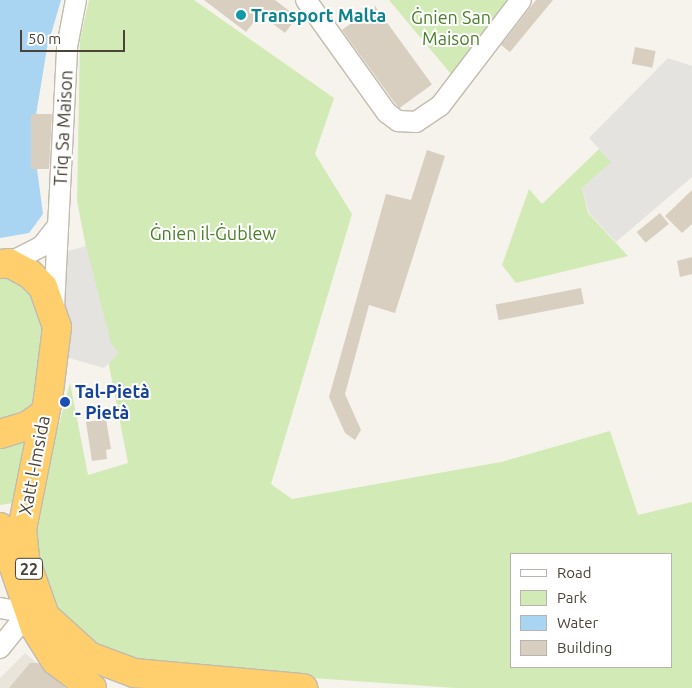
<!DOCTYPE html>
<meta charset="utf-8">
<style>
body{margin:0}
#map{position:relative;width:692px;height:688px;overflow:hidden;background:#f6f3ec;font-family:Ubuntu,sans-serif}
div>[style]{position:absolute}
[style*='--x']{left:calc(var(--x)*1px);top:calc(var(--y)*1px);width:calc(var(--w)*1px);rotate:calc(var(--a)*1deg)}
.residential>*{inset:0;background:#eae5da}
.green>*{inset:0;background:#d2eab5}
.parking>*{inset:0;background:#e5e3e0}
.water>*{inset:0;background:#a9d4f2}
.building>*{inset:0;background:#d8cfc1;transform-origin:0 0}
.roads{filter:drop-shadow(1px 0 #c2bbae) drop-shadow(-1px 0 #c2bbae) drop-shadow(0 1px #c2bbae) drop-shadow(0 -1px #c2bbae)}
.minor>*{height:20px;margin:-10px;padding:0 10px;transform-origin:10px;border-radius:10px;background:#fff}
.highway>*{height:28px;margin:-14px;padding:0 14px;transform-origin:14px;border-radius:14px;background:#ffcf6e}
.dots>*{width:14px;height:14px;translate:-50% -50%;box-sizing:border-box;border:2px solid #fff;border-radius:50%}
span{translate:-50% -50%;white-space:nowrap;text-align:center;line-height:1.15;-webkit-text-stroke:4px #fff;paint-order:stroke}
.shield-label span{padding:1px 4px;background:#fff;border:1px solid;border-radius:4px;-webkit-text-stroke-width:0}
.shield-label{font-size:16px;color:#4b4439;font-weight:700}
.culture-label{font-size:18px;color:#0d838f;font-weight:700}
.left{translate:0 -50%;text-align:left}
.park-label{font-size:18px;color:#4a7f2a}
.street-label{font-size:18px;color:#4b4439}
.transit-label{font-size:18px;color:#164399;font-weight:700}
.legend{position:absolute;left:510px;top:553px;width:162px;height:115px;box-sizing:border-box;background:#fff;border:1px solid #b7b4b0;margin:0;padding:6px 9px;list-style:none;font-size:15px;color:#4b4439}
.legend li{display:flex;align-items:center;gap:10px;height:25px}
.legend b{width:25px;border:1px solid #b7b4b0}
.scale{position:absolute;left:20px;top:30px;width:105px;height:22px;box-sizing:border-box;border:2px solid #4b4439;border-top:0;padding-left:6px;font-size:15px;line-height:18px;white-space:nowrap;color:#4b4439;-webkit-text-stroke:4px #fff;paint-order:stroke}
</style>
<div id="map">
<div class="residential">
<i style="clip-path:polygon(25px 653px,49px 673px,64px 688px,0 688px,0 678px)"></i>
</div>
<div class="green">
<i style="clip-path:polygon(evenodd,89px 0,194px 0,334px 98px,315px 154px,352px 214px,271px 484px,292px 499px,501px 462px,610px 431px,638px 515px,692px 502px,692px 688px,456px 688px,165px 668px,92px 647px,46px 608px,36px 557px,34px 518px,70px 383px,88px 475px,128px 463px,77px 201px,80px 40px,89px 0,511px 554px,671px 554px,671px 667px,511px 667px,511px 554px)"></i>
<i style="clip-path:polygon(389px 0,508px 0,451px 74px)"></i>
<i style="clip-path:polygon(599px 149px,612px 162px,582px 188px,588px 213px,628px 256px,516px 283px,502px 265px,529px 189px,542px 204px)"></i>
<i style="clip-path:polygon(0 274px,24px 282px,46px 327px,13px 503px,0 505px)"></i>
</div>
<div class="parking">
<i style="clip-path:polygon(668px 58px,692px 66px,692px 177px,616px 242px,589px 213px,582px 188px,611px 162px,589px 138px)"></i>
<i style="clip-path:polygon(86px 246px,111px 343px,119px 353px,104px 368px,69px 358px,63px 268px,68px 251px)"></i>
</div>
<div class="water">
<i style="clip-path:polygon(0 0,61px 0,47px 48px,36px 115px,31px 115px,31px 168px,37px 169px,43px 214px,29px 233px,0 238px)"></i>
</div>
<div class="building">
<i style="clip-path:polygon(204px 0,275px 0,297px 17px,285px 33px,260px 14px,246px 32px)"></i>
<i style="clip-path:polygon(536px 0,553px 0,510px 52px,501px 45px)"></i>
<i style="left:375px;top:6px;width:97px;height:41px;rotate:54deg"></i>
<i style="left:635px;top:47px;width:21px;height:17px;rotate:11deg"></i>
<i style="clip-path:polygon(31px 114px,52px 114px,49px 169px,31px 169px)"></i>
<i style="clip-path:polygon(427px 150px,445px 156px,395px 313px,369px 305px,345px 394px,361px 430px,355px 440px,345px 433px,329px 397px,386px 194px,411px 200px)"></i>
<i style="clip-path:polygon(692px 190px,692px 224px,682px 233px,665px 216px)"></i>
<i style="left:660px;top:213px;width:14px;height:30px;rotate:51deg"></i>
<i style="clip-path:polygon(692px 257px,692px 274px,680px 277px,677px 261px)"></i>
<i style="left:581px;top:288px;width:16px;height:87px;rotate:79deg"></i>
<i style="clip-path:polygon(106px 419px,111px 449px,106px 450px,107px 459px,92px 461px,86px 422px)"></i>
<i style="clip-path:polygon(30px 663px,38px 663px,66px 688px,9px 688px)"></i>
</div>
<div class="roads">
<div class="minor">
<i style="--x:306;--y:0;--w:139;--a:54.4"></i>
<i style="--x:387;--y:113;--w:14;--a:36"></i>
<i style="--x:398;--y:121;--w:18;--a:3"></i>
<i style="--x:416;--y:122;--w:29;--a:-34"></i>
<i style="--x:440;--y:106;--w:133;--a:-52.6"></i>
<i style="--x:9;--y:263;--w:37;--a:-27"></i>
<i style="--x:42;--y:246;--w:24;--a:-52"></i>
<i style="--x:54;--y:307;--w:260;--a:-87.1"></i>
<i style="--x:67;--y:47;--w:48;--a:-79.2"></i>
<i style="--x:0;--y:608;--w:28;--a:10"></i>
<i style="--x:28;--y:613;--w:45;--a:128.7"></i>
</div>
<div class="highway">
<i style="--x:0;--y:264;--w:9;--a:-6"></i>
<i style="--x:9;--y:263;--w:24;--a:28"></i>
<i style="--x:30;--y:274;--w:18;--a:45"></i>
<i style="--x:43;--y:287;--w:42;--a:70.7"></i>
<i style="--x:57;--y:327;--w:73;--a:97.1"></i>
<i style="--x:48;--y:399;--w:133;--a:101.3"></i>
<i style="--x:22;--y:529;--w:30;--a:84"></i>
<i style="--x:25;--y:559;--w:60;--a:70.7"></i>
<i style="--x:45;--y:616;--w:59;--a:42.3"></i>
<i style="--x:89;--y:656;--w:48;--a:20.7"></i>
<i style="--x:134;--y:673;--w:170;--a:5.1"></i>
<i style="--x:0;--y:434;--w:28;--a:-17"></i>
<i style="--x:27;--y:426;--w:21;--a:-35"></i>
<i style="--x:0;--y:527;--w:107;--a:70.9"></i>
<i style="--x:35;--y:628;--w:39;--a:58"></i>
<i style="--x:56;--y:661;--w:45;--a:36.9"></i>
</div>
</div>
<div class="dots">
<i style="left:241px;top:15px;background:#0f9aa8"></i>
<i style="left:65px;top:402px;background:#1a4fb4"></i>
</div>
<div class="shield-label">
<span style="left:29px;top:569px">22</span>
</div>
<div class="culture-label">
<span class="left" style="left:251px;top:15px">Transport Malta</span>
</div>
<div class="park-label">
<span style="left:451px;top:28px">Ġnien San<br>Maison</span>
<span style="left:213px;top:233px">Ġnien il-Ġublew</span>
</div>
<div class="street-label">
<span style="left:63px;top:128px;rotate:-87deg">Triq Sa Maison</span>
<span style="left:34px;top:465px;rotate:-79deg">Xatt l-Imsida</span>
</div>
<div class="transit-label">
<span class="left" style="left:75px;top:402px">Tal-Pietà<br>- Pietà</span>
</div>
<ul class="legend">
<li><b style="height:6px;background:#fff"></b>Road</li>
<li><b style="height:14px;background:#d2eab5"></b>Park</li>
<li><b style="height:14px;background:#a9d4f2"></b>Water</li>
<li><b style="height:14px;background:#d8cfc1"></b>Building</li>
</ul>
<div class="scale">50 m</div>
</div>
